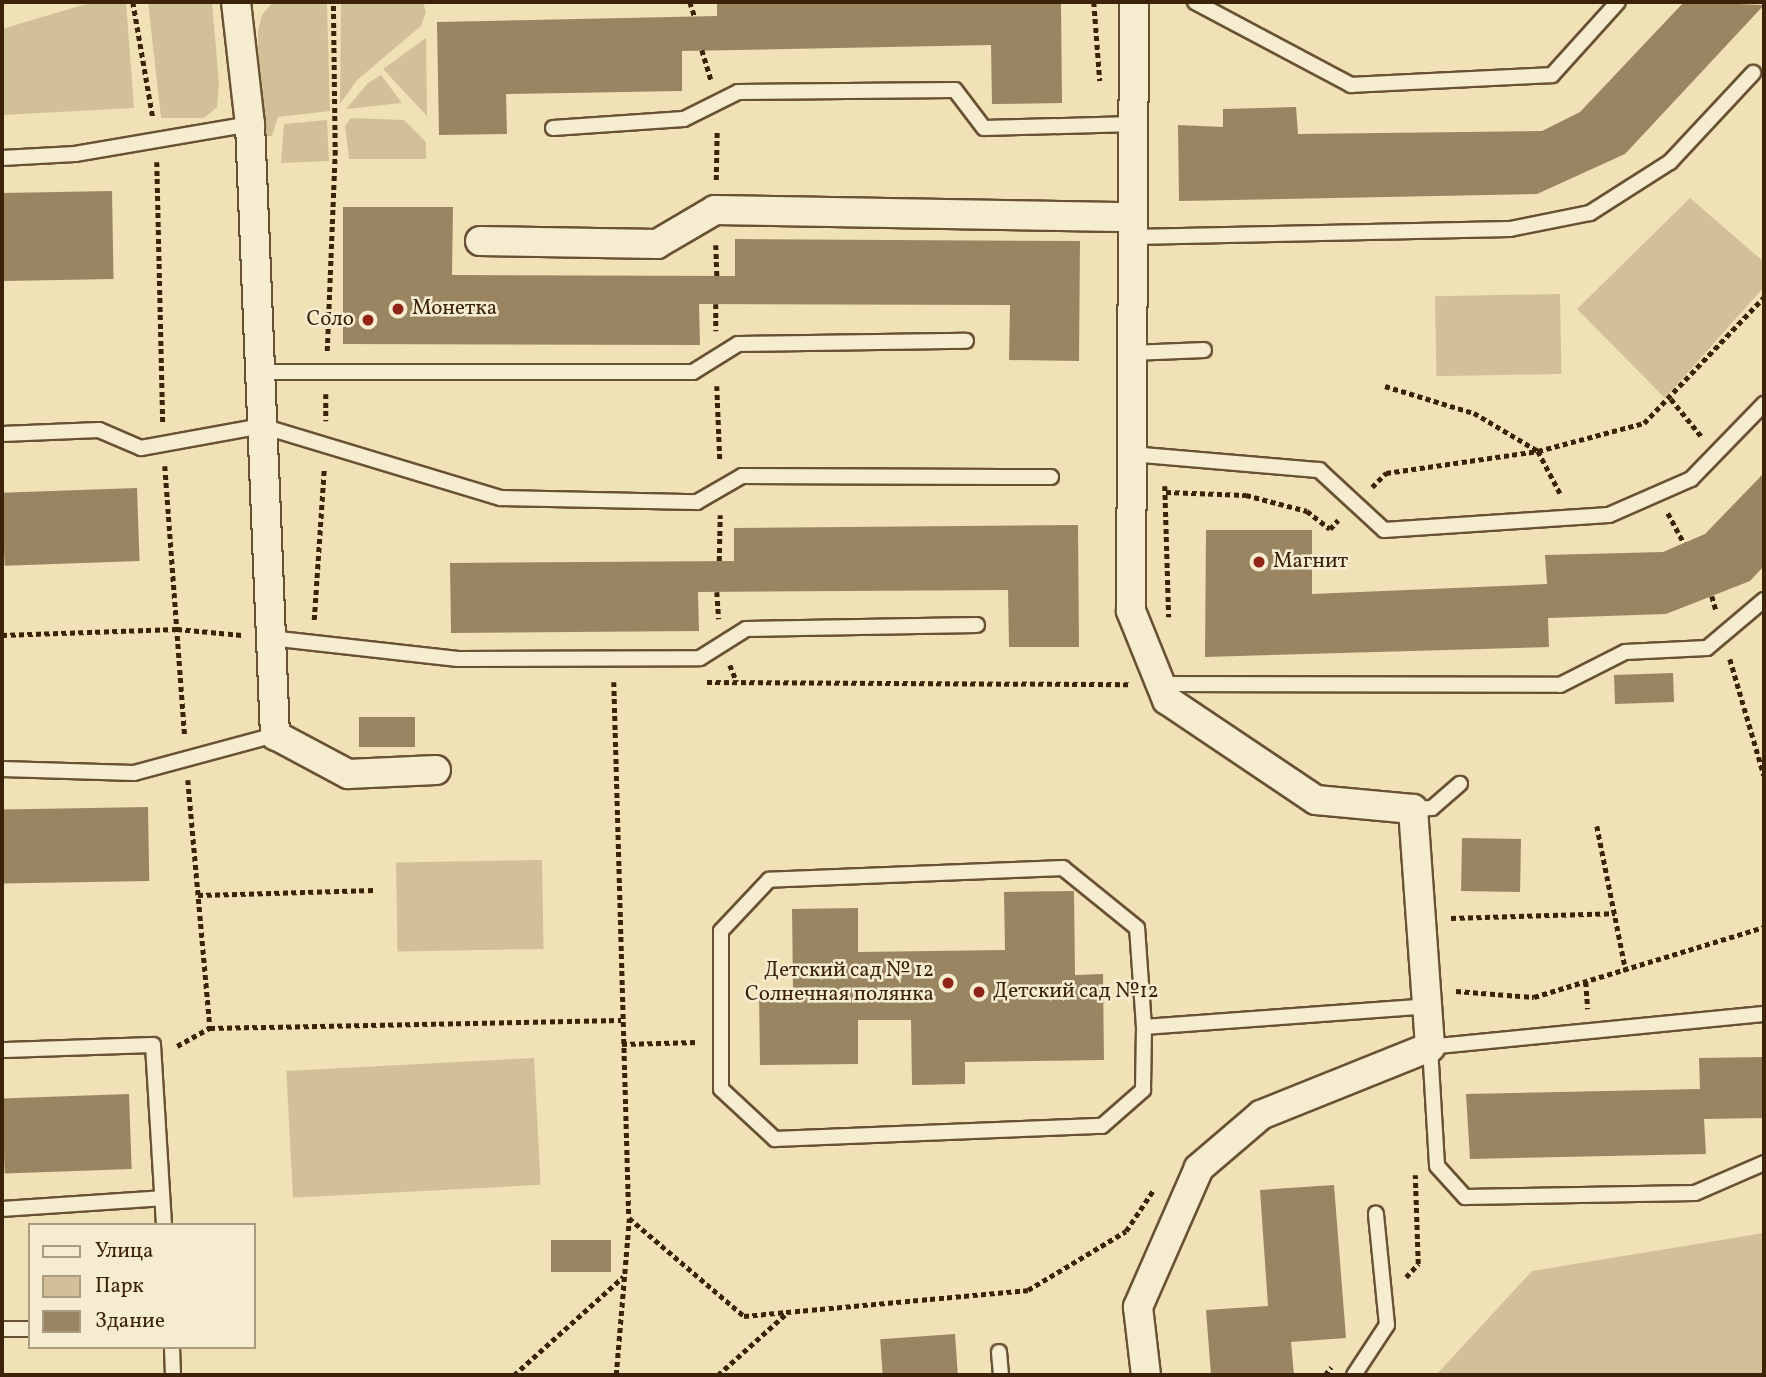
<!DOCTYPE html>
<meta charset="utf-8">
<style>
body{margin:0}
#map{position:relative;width:1766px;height:1377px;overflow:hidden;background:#f1e1b6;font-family:Vollkorn,serif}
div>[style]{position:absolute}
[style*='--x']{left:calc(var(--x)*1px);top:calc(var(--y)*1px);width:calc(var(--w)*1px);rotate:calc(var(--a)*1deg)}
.green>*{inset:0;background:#d2c198;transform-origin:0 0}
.building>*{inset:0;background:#9a8562;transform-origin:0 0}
.path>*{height:4.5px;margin-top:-2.25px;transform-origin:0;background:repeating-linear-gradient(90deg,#3c2207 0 5px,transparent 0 8.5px)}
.roads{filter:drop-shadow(2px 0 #695233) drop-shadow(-2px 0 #695233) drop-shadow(0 2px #695233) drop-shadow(0 -2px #695233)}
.service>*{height:14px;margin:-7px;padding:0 7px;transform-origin:7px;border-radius:7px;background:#f6ecd0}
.minor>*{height:28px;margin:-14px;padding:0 14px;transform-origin:14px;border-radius:14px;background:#f6ecd0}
.dots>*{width:19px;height:19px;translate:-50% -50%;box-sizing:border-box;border:4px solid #f6ecd0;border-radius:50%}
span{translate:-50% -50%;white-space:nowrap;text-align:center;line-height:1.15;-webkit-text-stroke:5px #f6ecd0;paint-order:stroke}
.poi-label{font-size:21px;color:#3c2207}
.left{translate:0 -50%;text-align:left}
.right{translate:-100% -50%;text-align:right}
.frame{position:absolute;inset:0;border:4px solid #3c2207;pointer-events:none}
.legend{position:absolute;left:28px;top:1223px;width:228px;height:126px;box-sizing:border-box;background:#f6ecd0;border:2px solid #ac9b80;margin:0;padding:9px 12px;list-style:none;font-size:21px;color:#3c2207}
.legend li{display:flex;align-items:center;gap:14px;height:35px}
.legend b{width:35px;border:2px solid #ac9b80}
</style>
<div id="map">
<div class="green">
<i style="clip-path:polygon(93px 2px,126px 2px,134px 108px,2px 115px,2px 29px)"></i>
<i style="clip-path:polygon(148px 2px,212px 2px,219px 83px,217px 107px,204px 118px,161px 118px)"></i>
<i style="clip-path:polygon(273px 2px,327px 2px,330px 111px,278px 117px,272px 136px,260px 137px,258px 31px,262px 15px)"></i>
<i style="clip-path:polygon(341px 2px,423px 2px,426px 12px,421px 26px,357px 80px,340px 104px)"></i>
<i style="clip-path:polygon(426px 38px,427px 116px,383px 69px)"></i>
<i style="clip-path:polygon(381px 75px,402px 103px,346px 109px,368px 83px)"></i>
<i style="clip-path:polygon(351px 118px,404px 120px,426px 142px,426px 159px,349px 159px,345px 126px)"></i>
<i style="clip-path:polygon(327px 120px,329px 161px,281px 163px,284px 124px)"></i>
<i style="clip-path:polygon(1690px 198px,1764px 262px,1764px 287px,1665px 398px,1577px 309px)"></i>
<i style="left:1560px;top:294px;width:80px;height:125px;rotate:89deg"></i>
<i style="left:542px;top:860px;width:89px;height:146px;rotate:89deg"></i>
<i style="left:534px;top:1058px;width:127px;height:248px;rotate:87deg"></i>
<i style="clip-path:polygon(1764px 1233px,1764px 1375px,1436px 1375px,1532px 1271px)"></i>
</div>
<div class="building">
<i style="clip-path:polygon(717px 2px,1061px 2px,1062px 103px,992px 104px,991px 45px,682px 51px,682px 91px,506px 94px,507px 134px,439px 135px,437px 22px,717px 16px)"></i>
<i style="clip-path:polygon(1684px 2px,1764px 5px,1625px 154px,1537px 194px,1179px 201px,1178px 125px,1223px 127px,1223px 109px,1296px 107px,1298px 134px,1542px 131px,1580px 112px)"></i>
<i style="left:112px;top:191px;width:88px;height:110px;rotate:89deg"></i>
<i style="clip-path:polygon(343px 207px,453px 207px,452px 275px,735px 276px,735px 239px,1080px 241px,1079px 361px,1009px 360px,1010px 305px,699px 304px,700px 345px,343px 344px)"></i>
<i style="clip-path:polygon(1764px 473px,1764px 566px,1750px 581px,1666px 614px,1548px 618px,1549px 647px,1205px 657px,1206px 530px,1312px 530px,1312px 594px,1547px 584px,1545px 555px,1663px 552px,1705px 534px)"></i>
<i style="left:137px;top:488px;width:73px;height:135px;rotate:88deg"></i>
<i style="clip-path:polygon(1078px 525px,1079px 647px,1009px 647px,1008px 590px,698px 592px,699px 631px,451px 633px,450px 563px,734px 561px,734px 528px)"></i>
<i style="left:1673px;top:673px;width:29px;height:59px;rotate:88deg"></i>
<i style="left:359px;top:717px;width:56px;height:30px"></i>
<i style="left:148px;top:807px;width:74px;height:146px;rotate:89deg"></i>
<i style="left:1462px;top:838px;width:59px;height:53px;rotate:1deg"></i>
<i style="clip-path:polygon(1074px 891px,1075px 975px,1103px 974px,1104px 1060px,965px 1062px,965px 1084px,912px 1085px,911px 1020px,858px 1020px,858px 1064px,760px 1065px,759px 992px,793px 992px,792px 909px,858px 908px,858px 952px,1005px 950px,1004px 892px)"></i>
<i style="clip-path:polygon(1764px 1057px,1764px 1118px,1704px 1119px,1706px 1154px,1470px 1159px,1466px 1094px,1700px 1089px,1699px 1058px)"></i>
<i style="left:129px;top:1094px;width:75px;height:127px;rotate:88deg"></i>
<i style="clip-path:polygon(1334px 1185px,1346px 1338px,1291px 1342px,1294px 1375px,1211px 1375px,1206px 1310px,1268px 1306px,1260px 1190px)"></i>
<i style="left:611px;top:1240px;width:32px;height:60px;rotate:90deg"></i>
<i style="left:955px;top:1334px;width:41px;height:75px;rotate:86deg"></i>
</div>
<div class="path">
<i style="--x:133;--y:2;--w:118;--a:80.2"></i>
<i style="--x:690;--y:2;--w:16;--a:72"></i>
<i style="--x:1094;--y:2;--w:79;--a:85.7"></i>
<i style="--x:702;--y:50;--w:31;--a:73"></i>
<i style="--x:157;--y:162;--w:260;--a:88.7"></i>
<i style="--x:716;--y:180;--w:51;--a:-88.9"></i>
<i style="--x:716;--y:245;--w:31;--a:88"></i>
<i style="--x:716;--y:304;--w:27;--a:90"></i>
<i style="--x:327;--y:351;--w:196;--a:-87.7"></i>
<i style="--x:335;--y:155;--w:153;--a:-90.7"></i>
<i style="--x:717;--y:386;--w:75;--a:87.7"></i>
<i style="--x:1385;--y:386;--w:93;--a:16.9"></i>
<i style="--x:1474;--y:413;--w:74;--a:30.7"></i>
<i style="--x:1538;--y:451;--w:50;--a:62.4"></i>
<i style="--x:326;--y:394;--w:27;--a:90"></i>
<i style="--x:1671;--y:399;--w:49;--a:50.8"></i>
<i style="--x:165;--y:466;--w:271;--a:85.8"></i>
<i style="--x:1165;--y:486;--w:131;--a:88.3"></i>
<i style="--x:1372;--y:487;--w:20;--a:-45"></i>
<i style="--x:1386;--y:473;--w:154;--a:-8.2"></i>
<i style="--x:1538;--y:451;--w:110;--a:-14.8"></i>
<i style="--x:1644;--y:423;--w:174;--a:-46.4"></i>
<i style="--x:1166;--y:492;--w:80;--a:2.1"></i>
<i style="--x:1246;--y:495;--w:63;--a:14.7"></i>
<i style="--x:1307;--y:511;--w:29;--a:38"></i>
<i style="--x:1330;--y:529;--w:12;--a:-48"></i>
<i style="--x:1668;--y:513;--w:34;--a:62"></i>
<i style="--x:719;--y:561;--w:46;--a:-88.8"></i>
<i style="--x:717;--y:592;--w:27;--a:86"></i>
<i style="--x:1712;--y:596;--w:15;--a:74"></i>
<i style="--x:314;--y:620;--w:152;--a:-86.2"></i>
<i style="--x:2;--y:635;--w:175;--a:-2"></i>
<i style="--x:177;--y:629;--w:65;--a:5.3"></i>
<i style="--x:1730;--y:659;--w:121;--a:73.7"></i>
<i style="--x:730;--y:665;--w:18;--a:68"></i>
<i style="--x:614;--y:682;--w:536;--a:88.4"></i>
<i style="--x:629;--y:1218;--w:151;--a:40.4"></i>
<i style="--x:744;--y:1316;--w:285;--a:-5.2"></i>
<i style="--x:1028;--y:1290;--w:114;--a:-31"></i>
<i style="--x:1126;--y:1231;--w:50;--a:-56.3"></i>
<i style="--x:707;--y:682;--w:422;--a:0.3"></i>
<i style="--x:188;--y:780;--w:249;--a:84.9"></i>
<i style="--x:1597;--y:826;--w:148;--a:78.7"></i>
<i style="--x:198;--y:895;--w:176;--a:-1.6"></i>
<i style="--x:1451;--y:918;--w:164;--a:-1.7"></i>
<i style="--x:1586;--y:982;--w:27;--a:86"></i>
<i style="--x:1456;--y:991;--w:78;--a:4.4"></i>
<i style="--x:1534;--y:997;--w:240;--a:-16.9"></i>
<i style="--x:622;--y:1044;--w:76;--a:-1.5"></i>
<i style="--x:177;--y:1046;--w:38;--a:-29"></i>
<i style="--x:210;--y:1028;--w:411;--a:-1.1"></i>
<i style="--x:1406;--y:1277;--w:18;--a:-47"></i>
<i style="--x:1418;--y:1264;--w:89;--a:-91.9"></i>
<i style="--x:514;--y:1375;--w:147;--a:-42"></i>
<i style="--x:616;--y:1375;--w:157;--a:-85.2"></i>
<i style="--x:718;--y:1375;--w:94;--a:-42"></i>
<i style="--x:1325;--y:1375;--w:10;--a:-53"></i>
</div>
<div class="roads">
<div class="service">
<i style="--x:1195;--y:2;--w:177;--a:28"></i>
<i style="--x:1351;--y:85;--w:201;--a:-2.8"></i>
<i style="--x:1552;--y:75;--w:98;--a:-47.9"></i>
<i style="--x:553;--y:128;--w:131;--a:-3.9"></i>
<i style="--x:684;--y:119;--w:60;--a:-26.6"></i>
<i style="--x:738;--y:92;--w:217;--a:-0.5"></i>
<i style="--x:955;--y:90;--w:48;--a:52.7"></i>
<i style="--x:984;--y:128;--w:149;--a:-1.5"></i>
<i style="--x:2;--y:158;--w:73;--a:-3.1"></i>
<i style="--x:75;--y:154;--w:178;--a:-9.7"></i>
<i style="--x:1133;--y:237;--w:377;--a:-1.2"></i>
<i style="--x:1510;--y:229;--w:82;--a:-11.3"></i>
<i style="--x:1590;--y:213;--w:95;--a:-32.5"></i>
<i style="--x:1670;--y:162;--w:122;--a:-47"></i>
<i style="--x:1132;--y:353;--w:72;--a:-2.4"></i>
<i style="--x:261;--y:372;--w:432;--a:0"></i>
<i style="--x:693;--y:372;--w:53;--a:-31.9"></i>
<i style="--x:738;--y:344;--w:228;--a:-0.8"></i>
<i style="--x:2;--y:434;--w:97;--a:-2.4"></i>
<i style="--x:99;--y:430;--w:46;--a:23.2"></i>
<i style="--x:141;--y:448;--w:123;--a:-10.3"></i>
<i style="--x:262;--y:426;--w:249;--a:16.8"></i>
<i style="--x:500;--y:498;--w:197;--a:1.2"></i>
<i style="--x:697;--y:502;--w:52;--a:-30"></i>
<i style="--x:742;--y:476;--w:309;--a:0.2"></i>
<i style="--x:1132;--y:454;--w:188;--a:4.9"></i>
<i style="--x:1319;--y:470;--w:88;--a:42.7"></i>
<i style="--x:1384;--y:530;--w:225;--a:-3.8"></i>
<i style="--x:1609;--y:515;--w:90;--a:-23.7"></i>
<i style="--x:1691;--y:479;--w:105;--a:-45.8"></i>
<i style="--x:270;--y:638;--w:189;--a:6.4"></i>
<i style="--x:458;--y:659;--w:242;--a:-0.2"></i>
<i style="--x:700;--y:658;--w:54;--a:-32.2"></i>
<i style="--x:746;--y:629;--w:231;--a:-1"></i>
<i style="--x:1161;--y:684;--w:399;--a:0.1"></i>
<i style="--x:1560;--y:685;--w:73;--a:-26.9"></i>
<i style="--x:1625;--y:652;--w:82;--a:-2.8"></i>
<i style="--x:1707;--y:648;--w:75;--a:-40.1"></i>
<i style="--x:2;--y:769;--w:132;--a:1.7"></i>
<i style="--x:134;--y:773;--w:146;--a:-15.1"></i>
<i style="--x:1413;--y:809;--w:19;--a:-3"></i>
<i style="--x:1432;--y:808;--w:37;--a:-41"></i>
<i style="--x:1764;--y:1014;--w:336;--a:174.4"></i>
<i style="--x:1430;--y:1047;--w:119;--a:86.6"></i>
<i style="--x:1437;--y:1166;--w:42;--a:47.9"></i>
<i style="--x:1465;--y:1197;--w:230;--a:-1"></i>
<i style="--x:1695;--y:1193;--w:75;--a:-23.5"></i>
<i style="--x:1144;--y:1027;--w:99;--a:-94"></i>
<i style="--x:1137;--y:928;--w:95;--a:-141"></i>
<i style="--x:1063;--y:868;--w:294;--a:177.7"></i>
<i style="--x:769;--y:880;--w:70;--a:133.3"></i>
<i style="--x:721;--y:931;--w:158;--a:90"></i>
<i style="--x:721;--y:1089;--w:74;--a:42.8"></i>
<i style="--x:775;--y:1139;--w:327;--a:-2.3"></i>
<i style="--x:1102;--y:1126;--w:55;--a:-41.3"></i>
<i style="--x:1143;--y:1090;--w:63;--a:-89.1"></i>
<i style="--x:1144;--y:1027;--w:284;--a:-4.2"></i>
<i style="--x:2;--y:1050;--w:151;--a:-1.9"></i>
<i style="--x:153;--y:1045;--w:180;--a:86.5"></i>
<i style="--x:2;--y:1209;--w:160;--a:-3.9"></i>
<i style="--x:2;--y:1329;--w:28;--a:0"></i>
<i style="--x:172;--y:1347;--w:28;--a:88"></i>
<i style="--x:999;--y:1352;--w:23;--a:85"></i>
<i style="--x:1354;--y:1375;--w:60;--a:-56.6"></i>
<i style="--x:1387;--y:1325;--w:112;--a:-95.7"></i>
</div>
<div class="minor">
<i style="--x:236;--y:2;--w:123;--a:83.5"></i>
<i style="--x:250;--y:124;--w:612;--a:87.66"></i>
<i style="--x:275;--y:735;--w:83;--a:28.1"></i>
<i style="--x:348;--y:774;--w:88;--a:-2.6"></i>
<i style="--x:1134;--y:2;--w:609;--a:90.28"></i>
<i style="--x:1131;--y:611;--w:96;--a:68"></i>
<i style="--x:1167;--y:700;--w:179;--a:33.9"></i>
<i style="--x:1316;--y:800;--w:97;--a:5.3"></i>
<i style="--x:1413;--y:809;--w:239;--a:85.9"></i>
<i style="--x:1430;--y:1047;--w:182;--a:158.1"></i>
<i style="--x:1261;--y:1115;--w:82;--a:139.5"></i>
<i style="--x:1199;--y:1168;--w:152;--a:113.7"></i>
<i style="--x:1138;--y:1307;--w:68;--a:83.3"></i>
<i style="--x:480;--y:241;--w:177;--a:1"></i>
<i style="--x:657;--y:244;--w:67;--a:-30.4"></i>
<i style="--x:715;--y:210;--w:418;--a:1"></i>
</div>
</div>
<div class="dots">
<i style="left:398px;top:309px;background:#8f2418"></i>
<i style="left:368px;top:320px;background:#8f2418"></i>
<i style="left:1259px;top:562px;background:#8f2418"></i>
<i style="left:948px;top:983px;background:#8f2418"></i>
<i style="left:979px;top:992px;background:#8f2418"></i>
</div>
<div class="poi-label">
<span class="left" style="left:412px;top:309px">Монетка</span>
<span class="right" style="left:354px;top:320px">Соло</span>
<span class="left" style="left:1273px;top:562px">Магнит</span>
<span class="right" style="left:934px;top:983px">Детский сад № 12<br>Солнечная полянка</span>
<span class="left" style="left:993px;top:992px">Детский сад №12</span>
</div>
<div class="frame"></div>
<ul class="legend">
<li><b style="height:9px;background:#f6ecd0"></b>Улица</li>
<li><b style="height:19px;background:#d2c198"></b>Парк</li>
<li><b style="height:19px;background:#9a8562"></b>Здание</li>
</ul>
</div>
